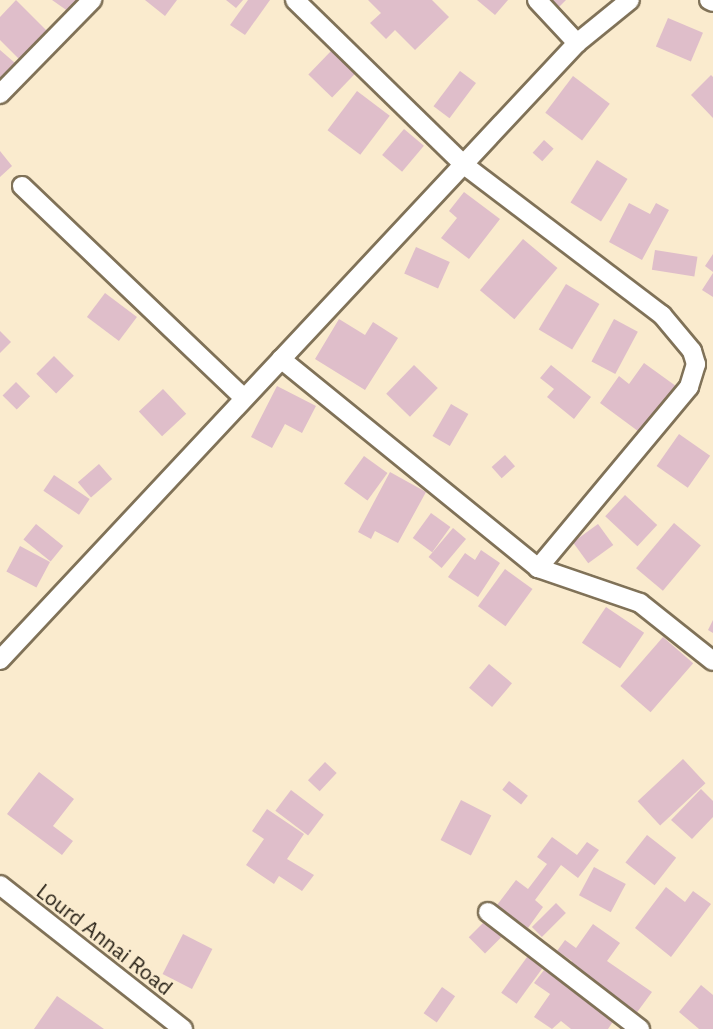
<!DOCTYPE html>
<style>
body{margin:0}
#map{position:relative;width:713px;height:1029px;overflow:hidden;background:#faebce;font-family:"IBM Plex Sans",sans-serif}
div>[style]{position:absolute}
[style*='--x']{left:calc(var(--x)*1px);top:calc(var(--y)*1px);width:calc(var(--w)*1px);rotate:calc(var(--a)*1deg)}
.building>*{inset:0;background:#dfbeca;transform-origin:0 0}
.roads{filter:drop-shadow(2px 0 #807258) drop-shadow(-2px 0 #807258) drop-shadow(0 2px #807258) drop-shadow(0 -2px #807258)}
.street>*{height:18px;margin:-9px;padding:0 9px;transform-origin:9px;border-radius:9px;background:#fff}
span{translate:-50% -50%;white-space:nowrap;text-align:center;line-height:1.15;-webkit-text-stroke:4.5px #faebce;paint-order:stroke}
.street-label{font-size:21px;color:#241e14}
</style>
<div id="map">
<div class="building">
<i style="clip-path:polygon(16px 0,54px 38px,26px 66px,0 40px,0 17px)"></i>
<i style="clip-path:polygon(52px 0,82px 0,72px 14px)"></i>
<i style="clip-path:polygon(145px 0,177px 0,165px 16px)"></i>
<i style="clip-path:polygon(226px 0,243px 0,236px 8px)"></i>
<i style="clip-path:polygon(248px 0,270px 0,245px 35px,230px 25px)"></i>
<i style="clip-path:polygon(368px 0,432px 0,449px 17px,415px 50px,395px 30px,386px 39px,370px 23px,381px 13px)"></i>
<i style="clip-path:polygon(477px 0,508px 0,495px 15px)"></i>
<i style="clip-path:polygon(550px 0,566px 0,558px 8px)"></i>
<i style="left:668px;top:18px;width:38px;height:31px;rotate:23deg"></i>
<i style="clip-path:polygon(0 50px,22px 69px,7px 86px,0 79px)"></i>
<i style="left:332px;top:50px;width:33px;height:34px;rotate:44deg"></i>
<i style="left:460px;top:71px;width:20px;height:44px;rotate:37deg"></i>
<i style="clip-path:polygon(711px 75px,713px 77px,713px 118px,691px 95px)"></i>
<i style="left:573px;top:76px;width:46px;height:46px;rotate:37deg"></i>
<i style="left:357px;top:91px;width:41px;height:49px;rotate:37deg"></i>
<i style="left:404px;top:129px;width:26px;height:34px;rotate:40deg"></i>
<i style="left:544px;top:140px;width:13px;height:17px;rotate:42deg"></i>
<i style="clip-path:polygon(0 151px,12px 166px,0 177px)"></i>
<i style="left:597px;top:160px;width:36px;height:50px;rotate:32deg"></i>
<i style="clip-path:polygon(464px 192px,500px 219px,469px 259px,441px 238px,457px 218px,449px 211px)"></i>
<i style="clip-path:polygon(629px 203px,650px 214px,656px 203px,669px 210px,642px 260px,609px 242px)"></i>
<i style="left:523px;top:239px;width:45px;height:67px;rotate:40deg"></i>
<i style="left:416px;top:247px;width:37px;height:29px;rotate:24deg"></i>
<i style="left:655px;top:250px;width:43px;height:20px;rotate:9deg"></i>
<i style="clip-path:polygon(713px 254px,713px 272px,705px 266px)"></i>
<i style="clip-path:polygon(713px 273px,713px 297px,702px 290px)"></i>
<i style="left:566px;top:284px;width:39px;height:53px;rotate:31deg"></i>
<i style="left:105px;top:293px;width:40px;height:30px;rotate:37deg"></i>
<i style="clip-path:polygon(339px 319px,365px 335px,373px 322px,398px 338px,365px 390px,315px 359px)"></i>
<i style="left:614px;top:319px;width:27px;height:48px;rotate:28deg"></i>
<i style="clip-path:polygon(0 331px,11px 342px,0 353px)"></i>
<i style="left:54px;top:356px;width:28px;height:25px;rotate:45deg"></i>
<i style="clip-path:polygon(644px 363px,680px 389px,646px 437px,600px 403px,619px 376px,629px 384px)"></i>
<i style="left:414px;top:365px;width:33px;height:40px;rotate:44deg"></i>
<i style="clip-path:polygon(551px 365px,591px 397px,574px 419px,547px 397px,554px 389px,540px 378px)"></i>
<i style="left:16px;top:382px;width:20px;height:19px;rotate:45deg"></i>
<i style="clip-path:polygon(277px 386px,316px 406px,302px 433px,285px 424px,272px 448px,251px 437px)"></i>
<i style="left:163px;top:389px;width:34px;height:33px;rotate:47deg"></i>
<i style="left:451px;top:404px;width:20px;height:37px;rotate:30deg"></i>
<i style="left:679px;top:434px;width:38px;height:39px;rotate:35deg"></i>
<i style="left:505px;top:455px;width:15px;height:18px;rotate:48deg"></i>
<i style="left:364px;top:456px;width:29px;height:34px;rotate:36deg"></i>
<i style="left:99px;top:464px;width:20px;height:28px;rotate:49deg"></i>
<i style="clip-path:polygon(390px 472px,426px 492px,398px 543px,375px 531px,371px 539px,358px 532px)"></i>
<i style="left:54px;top:475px;width:43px;height:19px;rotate:34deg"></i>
<i style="left:625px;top:495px;width:44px;height:29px;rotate:43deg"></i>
<i style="left:431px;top:513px;width:24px;height:31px;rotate:36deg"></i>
<i style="left:674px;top:523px;width:35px;height:59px;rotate:40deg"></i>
<i style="left:36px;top:524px;width:35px;height:20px;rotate:39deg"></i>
<i style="left:598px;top:524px;width:26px;height:31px;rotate:54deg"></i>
<i style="left:453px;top:528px;width:17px;height:38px;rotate:40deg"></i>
<i style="left:20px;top:546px;width:34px;height:29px;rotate:28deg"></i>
<i style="clip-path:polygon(481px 550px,500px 563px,478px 597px,448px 577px,465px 553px,475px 560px)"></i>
<i style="left:505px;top:569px;width:34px;height:46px;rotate:36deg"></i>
<i style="left:606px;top:607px;width:46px;height:43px;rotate:34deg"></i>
<i style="clip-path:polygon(713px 620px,713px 633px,708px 630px)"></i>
<i style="left:663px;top:637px;width:40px;height:65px;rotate:41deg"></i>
<i style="left:489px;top:664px;width:30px;height:31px;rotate:40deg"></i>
<i style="left:683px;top:759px;width:33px;height:62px;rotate:47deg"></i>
<i style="left:325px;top:762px;width:16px;height:25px;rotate:43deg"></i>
<i style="clip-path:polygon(39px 772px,74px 799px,53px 826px,73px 841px,62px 855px,7px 814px)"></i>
<i style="left:509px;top:781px;width:24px;height:11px;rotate:38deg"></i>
<i style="clip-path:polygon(701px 789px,713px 801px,713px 817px,692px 839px,671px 820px)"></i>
<i style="left:291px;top:790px;width:41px;height:26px;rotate:37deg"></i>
<i style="left:461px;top:800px;width:34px;height:45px;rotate:27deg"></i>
<i style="clip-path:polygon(267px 809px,304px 834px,287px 859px,314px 875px,302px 891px,279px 876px,274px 884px,246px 865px,264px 839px,252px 831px)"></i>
<i style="left:647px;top:835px;width:37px;height:35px;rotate:38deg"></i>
<i style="clip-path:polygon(552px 837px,577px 855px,587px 842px,599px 850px,578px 878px,561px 865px,535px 900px,543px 907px,528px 928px,497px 905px,516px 880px,528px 889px,547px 864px,537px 857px)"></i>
<i style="left:594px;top:867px;width:36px;height:32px;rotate:28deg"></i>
<i style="clip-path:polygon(666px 887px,685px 902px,693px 891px,711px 904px,671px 957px,635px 928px)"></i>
<i style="left:556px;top:903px;width:14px;height:34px;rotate:45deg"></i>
<i style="left:485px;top:921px;width:23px;height:23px;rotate:45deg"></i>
<i style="clip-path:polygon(593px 924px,620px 943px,607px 961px,652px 992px,635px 1015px,568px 968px,572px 961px,557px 951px,565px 940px,576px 948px)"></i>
<i style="left:183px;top:934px;width:33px;height:45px;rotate:27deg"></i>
<i style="left:530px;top:953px;width:19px;height:49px;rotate:36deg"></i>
<i style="clip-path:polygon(544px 970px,614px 1020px,608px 1029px,571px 1029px,561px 1021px,552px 1029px,534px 1017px,550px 994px,534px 983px)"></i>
<i style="clip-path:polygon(701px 985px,713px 995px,713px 1029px,699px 1029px,679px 1012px)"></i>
<i style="left:442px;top:987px;width:16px;height:32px;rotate:35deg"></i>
<i style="clip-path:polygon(57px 996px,104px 1029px,34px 1029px)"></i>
</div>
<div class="roads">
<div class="street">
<i style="--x:295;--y:0;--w:235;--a:44.3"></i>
<i style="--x:463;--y:164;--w:250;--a:37.2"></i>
<i style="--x:662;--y:315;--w:47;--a:50.2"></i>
<i style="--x:692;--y:351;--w:14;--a:73"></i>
<i style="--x:696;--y:364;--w:24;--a:107"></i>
<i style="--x:689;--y:387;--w:236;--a:129.8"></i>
<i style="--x:537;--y:0;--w:59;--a:47.1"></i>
<i style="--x:709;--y:0;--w:4;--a:27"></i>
<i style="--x:0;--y:94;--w:132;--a:-45.6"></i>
<i style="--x:22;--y:186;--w:307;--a:43.7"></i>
<i style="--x:281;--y:359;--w:331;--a:39.1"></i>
<i style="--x:538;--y:568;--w:108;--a:18.9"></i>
<i style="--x:640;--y:603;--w:93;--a:38.5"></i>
<i style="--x:0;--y:660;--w:845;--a:-46.92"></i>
<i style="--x:577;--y:43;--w:68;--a:-39.1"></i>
<i style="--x:0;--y:885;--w:233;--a:38.2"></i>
<i style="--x:488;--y:912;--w:192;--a:37.6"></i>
</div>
</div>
<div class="street-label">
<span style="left:105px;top:939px;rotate:38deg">Lourd Annai Road</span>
</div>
</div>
